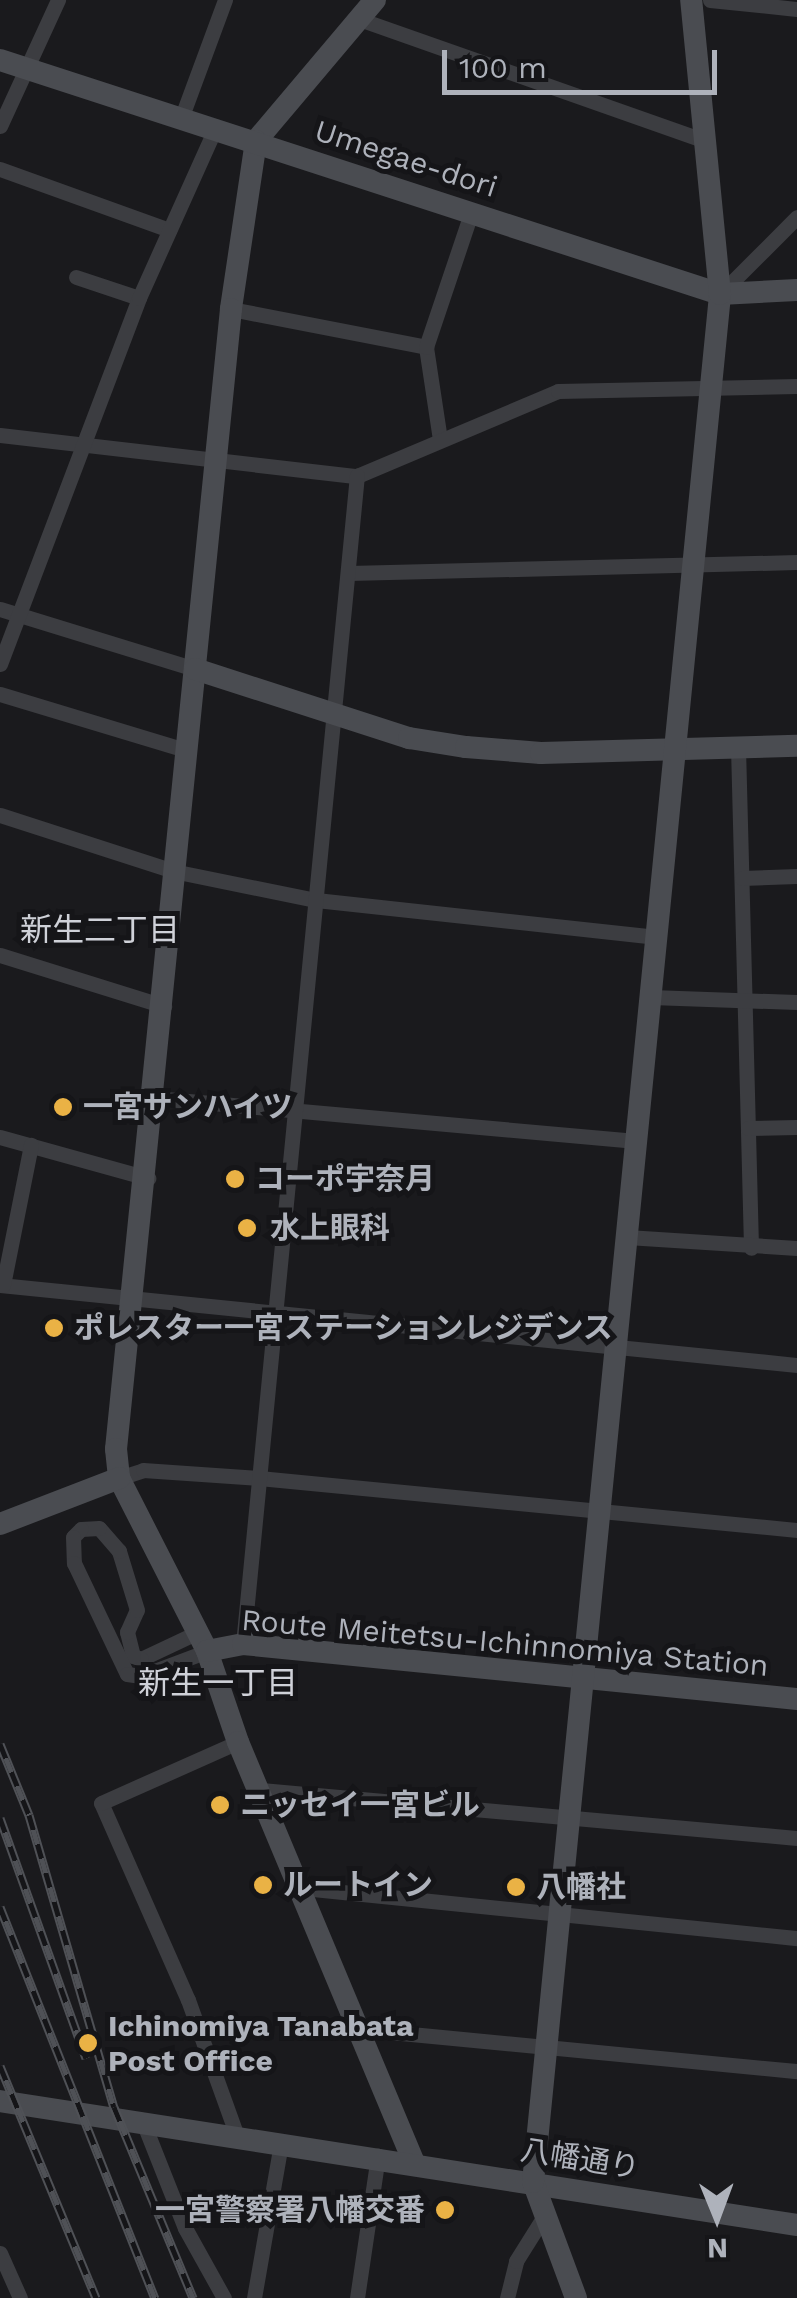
<!DOCTYPE html>
<meta charset="utf-8">
<style>
body{margin:0}
#map{position:relative;width:797px;height:2298px;overflow:hidden;background:#1a1a1d;font-family:"Work Sans","Noto Sans JP",sans-serif}
div>[style]{position:absolute}
[style*='--x']{left:calc(var(--x)*1px);top:calc(var(--y)*1px);width:calc(var(--w)*1px);rotate:calc(var(--a)*1deg)}
.street>*{height:15px;margin:-7.5px;padding:0 7.5px;transform-origin:7.5px;border-radius:7.5px;background:#3c3d41}
.secondary>*{height:22px;margin:-11px;padding:0 11px;transform-origin:11px;border-radius:11px;background:#4a4c51}
.rail>*{height:9px;margin-top:-4.5px;transform-origin:0;background:repeating-linear-gradient(90deg,#151518 0 15px,#4f5156 0 30px);box-sizing:border-box;border-block:2px solid #4f5156}
.dots>*{width:28px;height:28px;translate:-50% -50%;box-sizing:border-box;border:5px solid #151518;border-radius:50%}
span{translate:-50% -50%;white-space:nowrap;text-align:center;line-height:1.15;-webkit-text-stroke:10px #151518;paint-order:stroke}
.street-label{font-size:30px;color:#aeb2bb}
.poi-label{font-size:30px;color:#aeb2bb;font-weight:700}
.left{translate:0 -50%;text-align:left}
.right{translate:-100% -50%;text-align:right}
.neighbourhood-label{font-size:32px;color:#cfd1d8}
.north{position:absolute;left:667px;top:2168px;width:100px;height:100px;-webkit-text-stroke:8px #151518;paint-order:stroke;rotate:179deg;font-size:28px;font-weight:700;line-height:40px;text-align:center;color:#aeb2bb}
.north::after{content:'';display:block;margin:auto;width:35px;height:45px;background:#aeb2bb;clip-path:polygon(50% 0,100% 100%,50% 72%,0 100%)}
.scale{position:absolute;left:442px;top:50px;width:275px;height:45px;box-sizing:border-box;border:5px solid #aeb2bb;border-top:0;padding-left:12px;font-size:30px;line-height:35px;white-space:nowrap;color:#aeb2bb;-webkit-text-stroke:8px #151518;paint-order:stroke}
</style>
<div id="map">
<div class="street">
<i style="--x:710;--y:0;--w:87;--a:5.9"></i>
<i style="--x:359;--y:19;--w:367;--a:19.4"></i>
<i style="--x:182;--y:116;--w:124;--a:-69.7"></i>
<i style="--x:0;--y:126;--w:139;--a:-65.3"></i>
<i style="--x:0;--y:169;--w:180;--a:19.8"></i>
<i style="--x:76;--y:277;--w:66;--a:18.4"></i>
<i style="--x:720;--y:294;--w:109;--a:-45"></i>
<i style="--x:231;--y:309;--w:199;--a:11"></i>
<i style="--x:426;--y:347;--w:94;--a:81.4"></i>
<i style="--x:426;--y:347;--w:141;--a:-71.4"></i>
<i style="--x:0;--y:435;--w:359;--a:6.6"></i>
<i style="--x:357;--y:476;--w:218;--a:-22.9"></i>
<i style="--x:558;--y:391;--w:239;--a:-1.2"></i>
<i style="--x:349;--y:573;--w:448;--a:-1.4"></i>
<i style="--x:0;--y:609;--w:204;--a:17.1"></i>
<i style="--x:0;--y:664;--w:392;--a:-69.2"></i>
<i style="--x:139;--y:298;--w:188;--a:-65.8"></i>
<i style="--x:0;--y:694;--w:194;--a:16.8"></i>
<i style="--x:738;--y:747;--w:501;--a:88.51"></i>
<i style="--x:0;--y:815;--w:182;--a:17.9"></i>
<i style="--x:173;--y:871;--w:146;--a:11.5"></i>
<i style="--x:316;--y:900;--w:345;--a:6.2"></i>
<i style="--x:742;--y:878;--w:55;--a:-2.1"></i>
<i style="--x:0;--y:955;--w:172;--a:17.3"></i>
<i style="--x:651;--y:997;--w:146;--a:2"></i>
<i style="--x:155;--y:1098;--w:483;--a:5.1"></i>
<i style="--x:748;--y:1128;--w:49;--a:-1.2"></i>
<i style="--x:0;--y:1137;--w:154;--a:15.5"></i>
<i style="--x:627;--y:1237;--w:170;--a:3.7"></i>
<i style="--x:0;--y:1285;--w:801;--a:5.73"></i>
<i style="--x:3;--y:1285;--w:143;--a:-78.7"></i>
<i style="--x:119;--y:1478;--w:25;--a:-18"></i>
<i style="--x:143;--y:1470;--w:116;--a:3.9"></i>
<i style="--x:259;--y:1478;--w:541;--a:5.52"></i>
<i style="--x:196;--y:1633;--w:61;--a:154.7"></i>
<i style="--x:141;--y:1659;--w:9;--a:-159"></i>
<i style="--x:133;--y:1656;--w:25;--a:-104"></i>
<i style="--x:127;--y:1632;--w:24;--a:-66"></i>
<i style="--x:137;--y:1610;--w:62;--a:-107"></i>
<i style="--x:119;--y:1551;--w:30;--a:-131"></i>
<i style="--x:99;--y:1528;--w:18;--a:177"></i>
<i style="--x:81;--y:1529;--w:11;--a:135"></i>
<i style="--x:73;--y:1537;--w:26;--a:88"></i>
<i style="--x:74;--y:1563;--w:123;--a:64.5"></i>
<i style="--x:127;--y:1674;--w:14;--a:8"></i>
<i style="--x:141;--y:1676;--w:71;--a:-20.7"></i>
<i style="--x:243;--y:1644;--w:1174;--a:-84.43"></i>
<i style="--x:261;--y:1790;--w:538;--a:5.12"></i>
<i style="--x:303;--y:1888;--w:497;--a:5.8"></i>
<i style="--x:359;--y:2029;--w:440;--a:5.5"></i>
<i style="--x:143;--y:2122;--w:114;--a:68.4"></i>
<i style="--x:185;--y:2228;--w:80;--a:60.9"></i>
<i style="--x:237;--y:2136;--w:145;--a:-109.8"></i>
<i style="--x:188;--y:2000;--w:215;--a:-113.8"></i>
<i style="--x:101;--y:1803;--w:150;--a:-24"></i>
<i style="--x:0;--y:2253;--w:49;--a:66"></i>
<i style="--x:254;--y:2298;--w:157;--a:-80.1"></i>
<i style="--x:357;--y:2298;--w:144;--a:-81.6"></i>
<i style="--x:507;--y:2298;--w:38;--a:-76"></i>
<i style="--x:516;--y:2261;--w:51;--a:-57.9"></i>
</div>
<div class="secondary">
<i style="--x:375;--y:0;--w:185;--a:130.2"></i>
<i style="--x:256;--y:141;--w:170;--a:98.5"></i>
<i style="--x:231;--y:309;--w:1146;--a:95.76"></i>
<i style="--x:116;--y:1449;--w:29;--a:84"></i>
<i style="--x:119;--y:1478;--w:194;--a:63"></i>
<i style="--x:207;--y:1651;--w:96;--a:71.2"></i>
<i style="--x:238;--y:1742;--w:454;--a:67.3"></i>
<i style="--x:0;--y:60;--w:757;--a:18"></i>
<i style="--x:720;--y:294;--w:77;--a:-3"></i>
<i style="--x:195;--y:669;--w:225;--a:17.9"></i>
<i style="--x:409;--y:738;--w:58;--a:9"></i>
<i style="--x:466;--y:747;--w:75;--a:4.6"></i>
<i style="--x:541;--y:753;--w:256;--a:-1.6"></i>
<i style="--x:0;--y:1524;--w:128;--a:-21.1"></i>
<i style="--x:207;--y:1651;--w:37;--a:-11"></i>
<i style="--x:243;--y:1644;--w:557;--a:5.67"></i>
<i style="--x:0;--y:2101;--w:807;--a:8.84"></i>
<i style="--x:576;--y:2298;--w:124;--a:-110.3"></i>
<i style="--x:533;--y:2182;--w:1897;--a:-84.34"></i>
<i style="--x:720;--y:294;--w:295;--a:-95.6"></i>
</div>
<div class="rail">
<i style="--x:0;--y:1744;--w:77;--a:67.8"></i>
<i style="--x:29;--y:1815;--w:304;--a:73.8"></i>
<i style="--x:114;--y:2107;--w:207;--a:67.5"></i>
<i style="--x:0;--y:1818;--w:255;--a:70.3"></i>
<i style="--x:0;--y:1907;--w:421;--a:68.4"></i>
<i style="--x:0;--y:2066;--w:251;--a:67.5"></i>
</div>
<div class="dots">
<i style="left:63px;top:1107px;background:#eab245"></i>
<i style="left:235px;top:1179px;background:#eab245"></i>
<i style="left:247px;top:1228px;background:#eab245"></i>
<i style="left:54px;top:1328px;background:#eab245"></i>
<i style="left:220px;top:1805px;background:#eab245"></i>
<i style="left:263px;top:1885px;background:#eab245"></i>
<i style="left:516px;top:1887px;background:#eab245"></i>
<i style="left:88px;top:2043px;background:#eab245"></i>
<i style="left:445px;top:2210px;background:#eab245"></i>
</div>
<div class="street-label">
<span style="left:406px;top:159px;rotate:18deg">Umegae-dori</span>
<span style="left:505px;top:1643px;rotate:5deg">Route Meitetsu-Ichinnomiya Station</span>
<span style="left:580px;top:2159px;rotate:9deg">八幡通り</span>
</div>
<div class="poi-label">
<span class="left" style="left:83px;top:1107px">一宮サンハイツ</span>
<span class="left" style="left:255px;top:1179px">コーポ宇奈月</span>
<span class="left" style="left:270px;top:1228px">水上眼科</span>
<span class="left" style="left:74px;top:1328px">ポレスター一宮ステーションレジデンス</span>
<span class="left" style="left:240px;top:1805px">ニッセイ一宮ビル</span>
<span class="left" style="left:283px;top:1885px">ルートイン</span>
<span class="left" style="left:536px;top:1887px">八幡社</span>
<span class="left" style="left:108px;top:2043px">Ichinomiya Tanabata<br>Post Office</span>
<span class="right" style="left:425px;top:2210px">一宮警察署八幡交番</span>
</div>
<div class="neighbourhood-label">
<span style="left:100px;top:930px">新生二丁目</span>
<span style="left:218px;top:1683px">新生一丁目</span>
</div>
<div class="north">N</div>
<div class="scale">100 m</div>
</div>
